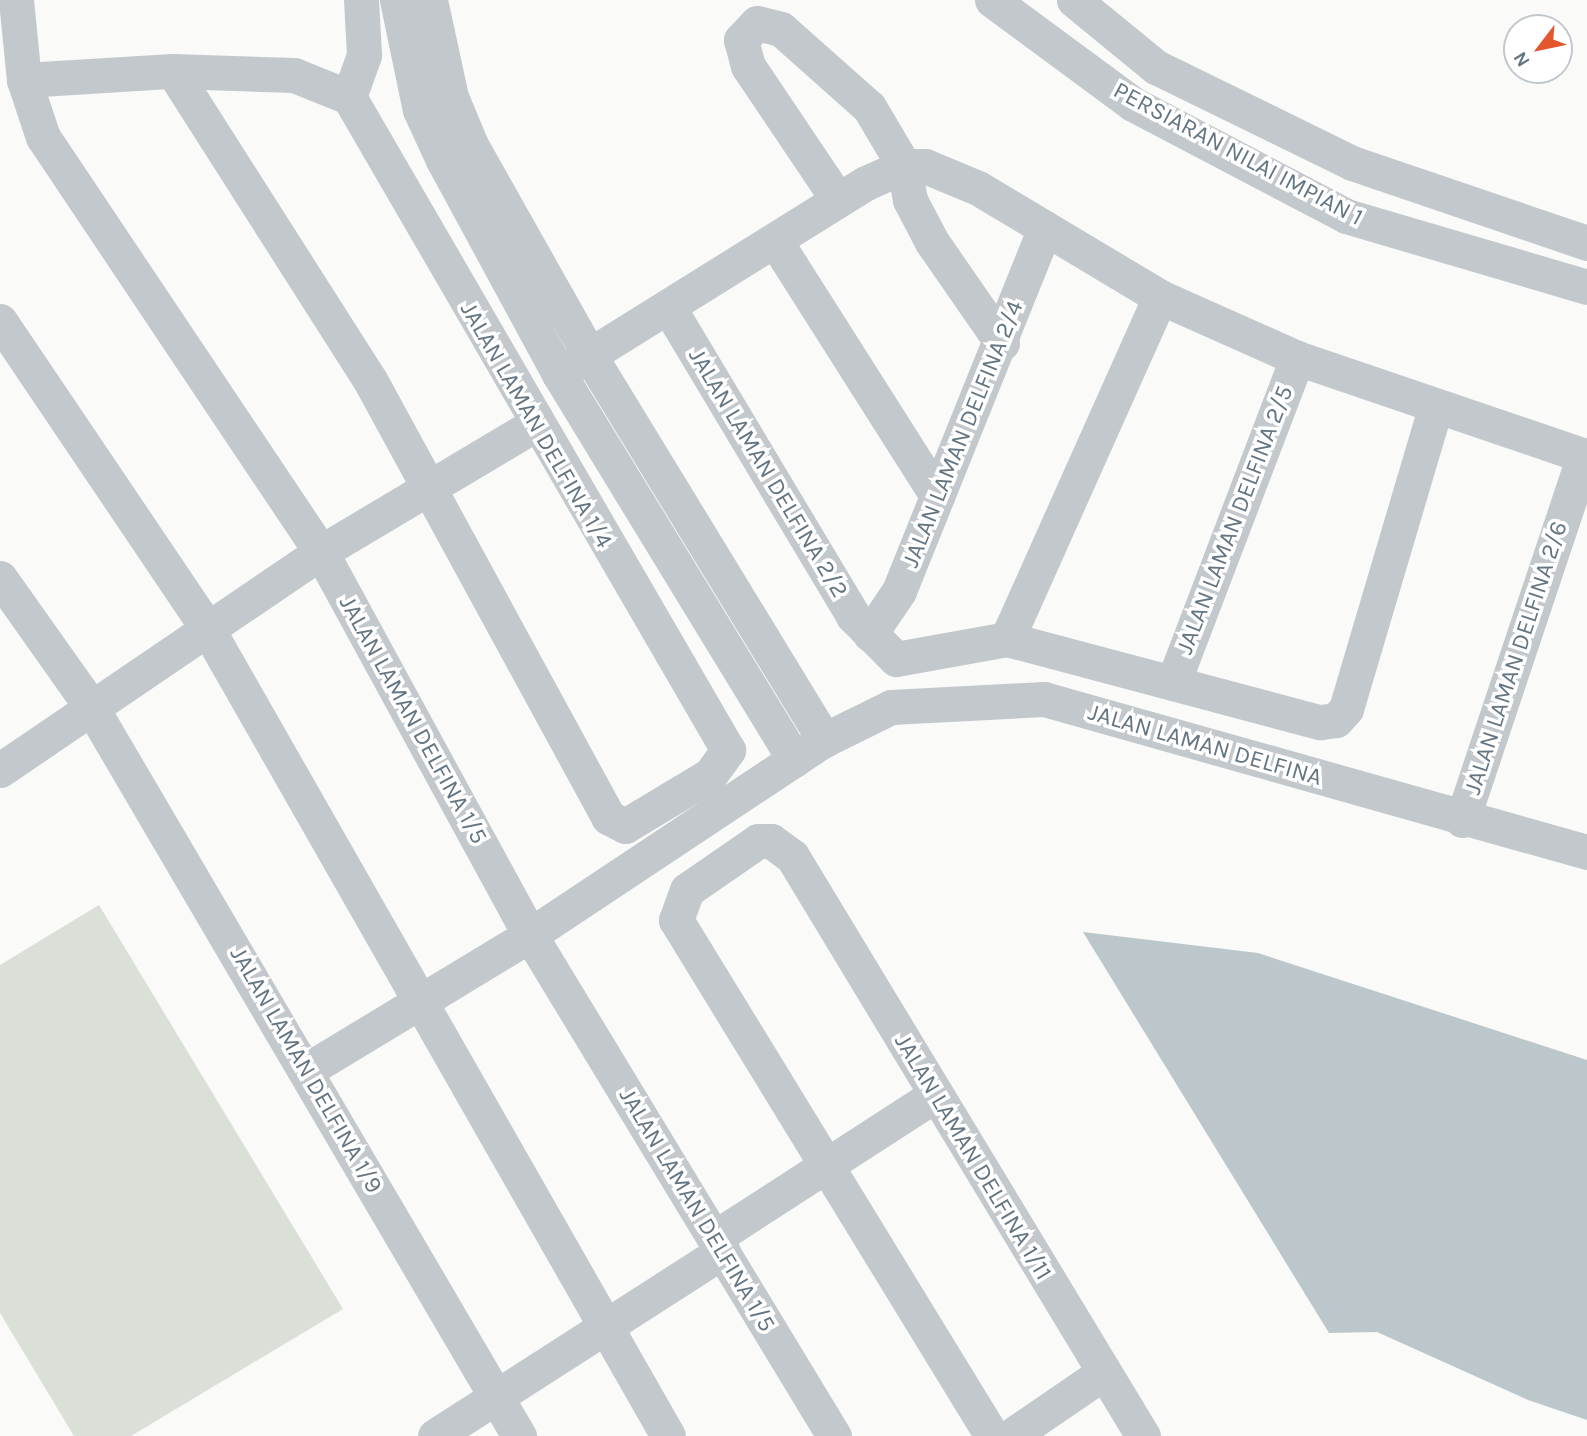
<!DOCTYPE html>
<style>
body{margin:0}
#map{position:relative;width:1587px;height:1436px;overflow:hidden;background:#fafaf8;font-family:Karla,sans-serif}
div>[style]{position:absolute}
[style*='--x']{left:calc(var(--x)*1px);top:calc(var(--y)*1px);width:calc(var(--w)*1px);rotate:calc(var(--a)*1deg)}
.green>*{inset:0;background:#dadfd7}
.water>*{inset:0;background:#bbc7cb}
.minor>*{height:35px;margin:-17.5px;padding:0 17.5px;transform-origin:17.5px;border-radius:17.5px;background:#c3c8cc}
span{translate:-50% -50%;white-space:nowrap;text-align:center;line-height:1.15;-webkit-text-stroke:7px #fff;paint-order:stroke}
.street-label{font-size:24px;color:#657683}
.north{position:absolute;left:1503px;top:14px;width:70px;height:70px;box-sizing:border-box;background:#fff;border:2px solid #c1c8cd;border-radius:50%;rotate:238deg;font-size:19px;font-weight:700;line-height:28px;text-align:center;color:#657683}
.north::after{content:'';display:block;margin:auto;width:24px;height:32px;background:#e4572e;clip-path:polygon(50% 0,100% 100%,50% 72%,0 100%)}
</style>
<div id="map">
<div class="green">
<i style="clip-path:polygon(99px 905px,343px 1309px,131px 1436px,74px 1436px,0 1313px,0 965px)"></i>
</div>
<div class="water">
<i style="clip-path:polygon(1083px 932px,1258px 953px,1587px 1060px,1587px 1420px,1528px 1400px,1377px 1332px,1329px 1333px)"></i>
</div>
<div class="minor">
<i style="--x:16;--y:0;--w:80;--a:84.3"></i>
<i style="--x:24;--y:80;--w:60;--a:71.6"></i>
<i style="--x:43;--y:137;--w:500;--a:56.2"></i>
<i style="--x:321;--y:552;--w:436;--a:61.4"></i>
<i style="--x:530;--y:935;--w:586;--a:58.75"></i>
<i style="--x:397;--y:0;--w:112;--a:78.2"></i>
<i style="--x:420;--y:110;--w:55;--a:65.3"></i>
<i style="--x:443;--y:160;--w:243;--a:61.5"></i>
<i style="--x:559;--y:374;--w:452;--a:58.6"></i>
<i style="--x:430;--y:0;--w:99;--a:77.8"></i>
<i style="--x:451;--y:97;--w:52;--a:67.4"></i>
<i style="--x:471;--y:145;--w:242;--a:60.6"></i>
<i style="--x:590;--y:356;--w:450;--a:58.6"></i>
<i style="--x:992;--y:0;--w:175;--a:36.4"></i>
<i style="--x:1133;--y:104;--w:241;--a:27.7"></i>
<i style="--x:1346;--y:216;--w:251;--a:16.4"></i>
<i style="--x:1074;--y:0;--w:106;--a:39.3"></i>
<i style="--x:1156;--y:67;--w:218;--a:26.1"></i>
<i style="--x:1352;--y:163;--w:248;--a:18.8"></i>
<i style="--x:173;--y:71;--w:366;--a:57.5"></i>
<i style="--x:370;--y:380;--w:498;--a:61.4"></i>
<i style="--x:608;--y:817;--w:19;--a:28"></i>
<i style="--x:625;--y:826;--w:99;--a:-31"></i>
<i style="--x:710;--y:775;--w:31;--a:-54"></i>
<i style="--x:728;--y:750;--w:755;--a:-120.13"></i>
<i style="--x:24;--y:80;--w:149;--a:-3.5"></i>
<i style="--x:173;--y:71;--w:121;--a:1.9"></i>
<i style="--x:294;--y:75;--w:59;--a:21.8"></i>
<i style="--x:349;--y:97;--w:45;--a:-70.3"></i>
<i style="--x:364;--y:55;--w:55;--a:-93.1"></i>
<i style="--x:838;--y:200;--w:161;--a:-123.9"></i>
<i style="--x:748;--y:66;--w:27;--a:-105"></i>
<i style="--x:741;--y:40;--w:23;--a:-47"></i>
<i style="--x:757;--y:23;--w:25;--a:14"></i>
<i style="--x:781;--y:29;--w:118;--a:41.6"></i>
<i style="--x:869;--y:107;--w:69;--a:59.3"></i>
<i style="--x:904;--y:166;--w:35;--a:80"></i>
<i style="--x:910;--y:200;--w:47;--a:62.4"></i>
<i style="--x:932;--y:242;--w:123;--a:55.3"></i>
<i style="--x:776;--y:242;--w:301;--a:57.6"></i>
<i style="--x:669;--y:308;--w:359;--a:59.1"></i>
<i style="--x:853;--y:616;--w:61;--a:45"></i>
<i style="--x:896;--y:659;--w:113;--a:-10.2"></i>
<i style="--x:1007;--y:639;--w:324;--a:14.9"></i>
<i style="--x:1320;--y:722;--w:16;--a:-7"></i>
<i style="--x:1336;--y:720;--w:15;--a:-48"></i>
<i style="--x:1346;--y:709;--w:314;--a:-73.5"></i>
<i style="--x:0;--y:321;--w:370;--a:56"></i>
<i style="--x:207;--y:628;--w:930;--a:60.29"></i>
<i style="--x:559;--y:374;--w:362;--a:-31.9"></i>
<i style="--x:866;--y:183;--w:42;--a:-24.1"></i>
<i style="--x:904;--y:166;--w:21;--a:0"></i>
<i style="--x:925;--y:166;--w:57;--a:22.5"></i>
<i style="--x:978;--y:188;--w:212;--a:30.9"></i>
<i style="--x:1160;--y:297;--w:150;--a:24"></i>
<i style="--x:1297;--y:358;--w:306;--a:18.8"></i>
<i style="--x:0;--y:578;--w:156;--a:54.7"></i>
<i style="--x:90;--y:705;--w:848;--a:59.59"></i>
<i style="--x:870;--y:634;--w:52;--a:-56"></i>
<i style="--x:899;--y:591;--w:391;--a:-68.1"></i>
<i style="--x:1007;--y:639;--w:375;--a:-65.9"></i>
<i style="--x:1173;--y:683;--w:348;--a:-69.1"></i>
<i style="--x:0;--y:770;--w:388;--a:-34.2"></i>
<i style="--x:321;--y:552;--w:248;--a:-30.8"></i>
<i style="--x:1462;--y:820;--w:384;--a:-71.5"></i>
<i style="--x:307;--y:1070;--w:261;--a:-31.2"></i>
<i style="--x:530;--y:935;--w:353;--a:-33.6"></i>
<i style="--x:824;--y:740;--w:75;--a:-26.2"></i>
<i style="--x:891;--y:707;--w:153;--a:-3"></i>
<i style="--x:1044;--y:699;--w:564;--a:15.74"></i>
<i style="--x:714;--y:1238;--w:263;--a:-32.9"></i>
<i style="--x:435;--y:1436;--w:342;--a:-32.7"></i>
<i style="--x:992;--y:1436;--w:605;--a:-121.48"></i>
<i style="--x:676;--y:920;--w:32;--a:-70"></i>
<i style="--x:687;--y:890;--w:86;--a:-34.6"></i>
<i style="--x:758;--y:841;--w:13;--a:0"></i>
<i style="--x:771;--y:841;--w:26;--a:36"></i>
<i style="--x:792;--y:856;--w:678;--a:58.82"></i>
<i style="--x:1011;--y:1436;--w:112;--a:-34.4"></i>
</div>
<div class="street-label">
<span style="left:1238px;top:154px;rotate:28deg">PERSIARAN NILAI IMPIAN 1</span>
<span style="left:536px;top:425px;rotate:60deg">JALAN LAMAN DELFINA 1/4</span>
<span style="left:963px;top:434px;rotate:-68deg">JALAN LAMAN DELFINA 2/4</span>
<span style="left:768px;top:473px;rotate:59deg">JALAN LAMAN DELFINA 2/2</span>
<span style="left:1235px;top:520px;rotate:-69deg">JALAN LAMAN DELFINA 2/5</span>
<span style="left:1516px;top:658px;rotate:-72deg">JALAN LAMAN DELFINA 2/6</span>
<span style="left:413px;top:720px;rotate:61deg">JALAN LAMAN DELFINA 1/5</span>
<span style="left:1205px;top:745px;rotate:16deg">JALAN LAMAN DELFINA</span>
<span style="left:306px;top:1070px;rotate:60deg">JALAN LAMAN DELFINA 1/9</span>
<span style="left:973px;top:1157px;rotate:59deg">JALAN LAMAN DELFINA 1/11</span>
<span style="left:697px;top:1210px;rotate:59deg">JALAN LAMAN DELFINA 1/5</span>
</div>
<div class="north">N</div>
</div>
